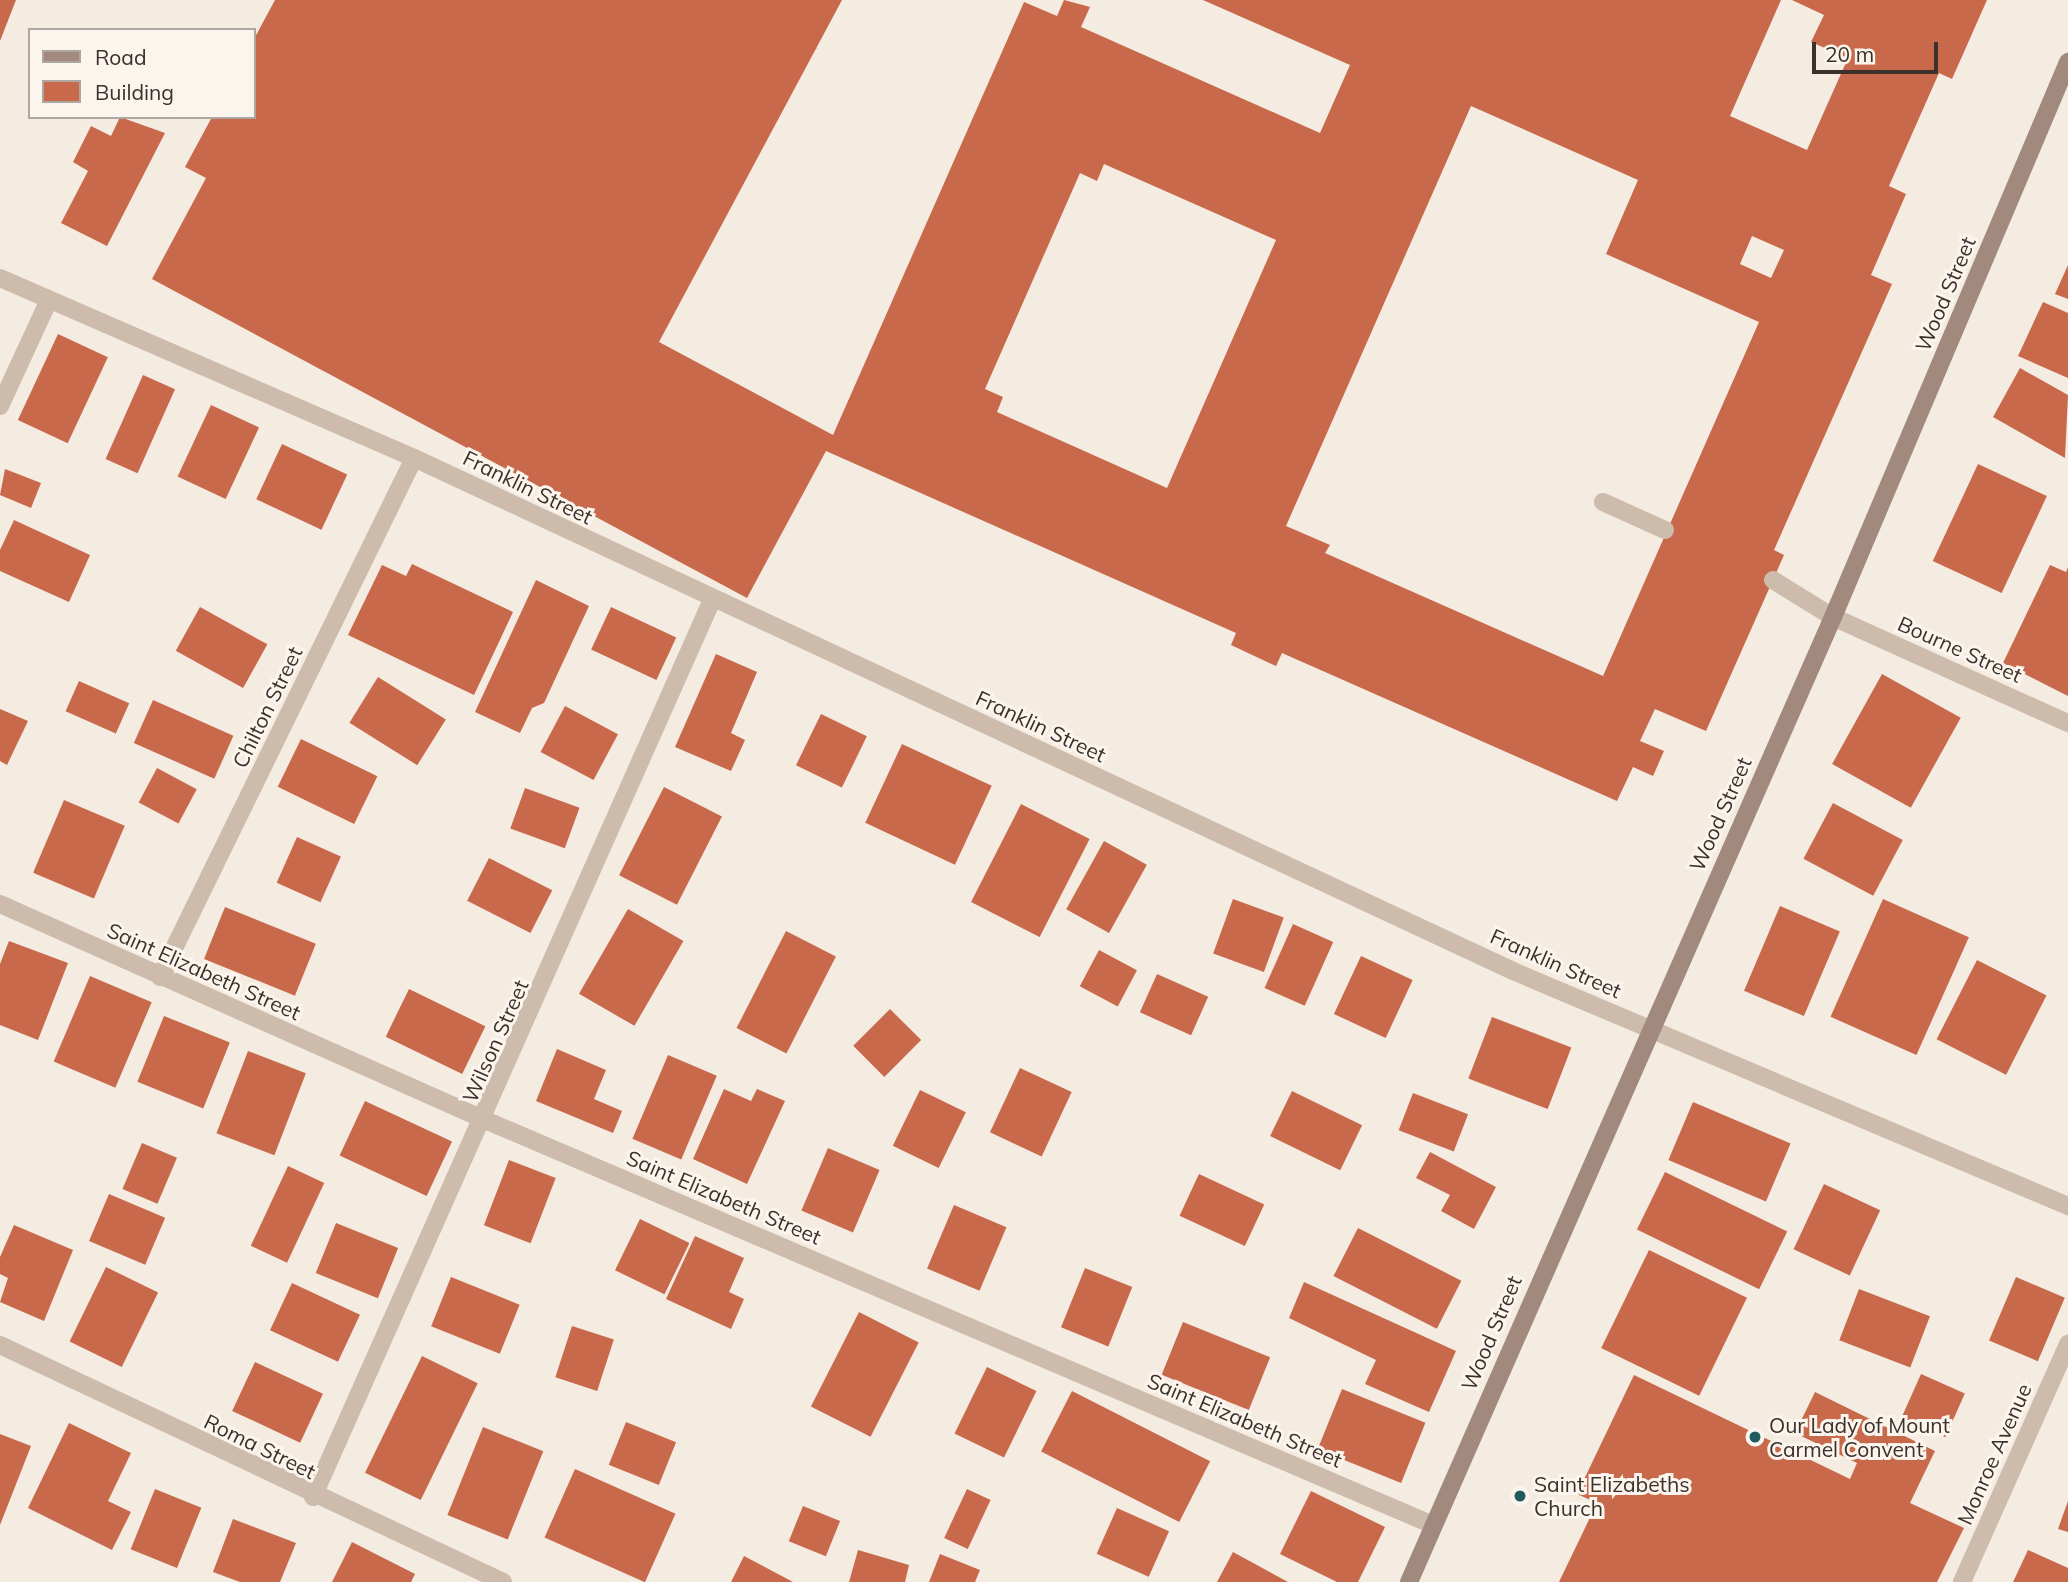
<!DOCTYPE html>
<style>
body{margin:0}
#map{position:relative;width:2068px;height:1582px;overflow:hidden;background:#f4ebe1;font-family:Mulish,sans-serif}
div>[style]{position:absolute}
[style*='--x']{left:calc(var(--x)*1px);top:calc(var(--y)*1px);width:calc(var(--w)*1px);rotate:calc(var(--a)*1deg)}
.building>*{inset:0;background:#c8694b;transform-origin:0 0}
.service>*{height:18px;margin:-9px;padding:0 9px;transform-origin:9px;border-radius:9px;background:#cdbbac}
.minor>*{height:18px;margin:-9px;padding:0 9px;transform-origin:9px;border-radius:9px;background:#cdbbac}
.tertiary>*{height:18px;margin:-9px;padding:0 9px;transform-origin:9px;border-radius:9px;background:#cdbbac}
.secondary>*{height:18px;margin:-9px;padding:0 9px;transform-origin:9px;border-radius:9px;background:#a18a7d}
.dots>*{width:19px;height:19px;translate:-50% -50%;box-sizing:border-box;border:4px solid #fbf5ee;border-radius:50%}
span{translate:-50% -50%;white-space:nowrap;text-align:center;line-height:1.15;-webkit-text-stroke:6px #fbf5ee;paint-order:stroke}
.street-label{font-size:21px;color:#3b302b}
.poi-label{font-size:21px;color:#3b302b}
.left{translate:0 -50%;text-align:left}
.legend{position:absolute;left:28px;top:28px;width:228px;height:91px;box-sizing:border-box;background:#fbf5ee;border:2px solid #aea6a0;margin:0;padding:9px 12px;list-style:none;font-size:21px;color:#3b302b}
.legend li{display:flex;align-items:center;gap:14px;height:35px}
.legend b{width:35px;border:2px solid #aea6a0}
.scale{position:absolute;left:1812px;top:42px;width:126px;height:32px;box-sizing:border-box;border:4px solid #3b302b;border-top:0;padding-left:9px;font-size:21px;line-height:24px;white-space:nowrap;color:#3b302b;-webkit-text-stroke:5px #fbf5ee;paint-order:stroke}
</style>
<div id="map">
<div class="building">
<i style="clip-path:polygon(0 0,16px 0,0 41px)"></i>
<i style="clip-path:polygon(evenodd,275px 0,842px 0,659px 342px,833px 435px,1024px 2px,1057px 16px,1064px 0,1090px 7px,1081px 27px,1320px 133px,1350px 65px,1203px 0,1781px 0,1730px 116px,1807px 150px,1848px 58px,1811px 42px,1824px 15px,1792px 0,1987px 0,1952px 79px,1939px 73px,1889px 186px,1906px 194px,1871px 275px,1892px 284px,1774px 550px,1784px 555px,1706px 731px,1655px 709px,1640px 741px,1664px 751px,1653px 776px,1633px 767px,1617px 801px,1282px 653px,1276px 666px,1231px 645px,1236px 633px,826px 451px,747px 598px,152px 279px,206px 178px,185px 167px,212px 117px,254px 117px,254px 39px,275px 0,1471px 106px,1638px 180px,1606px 254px,1759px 322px,1603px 676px,1325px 553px,1330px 545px,1286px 526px,1471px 106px,275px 0,1104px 164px,1276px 240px,1167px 488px,997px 412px,1003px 397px,985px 389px,1080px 173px,1097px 181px,1104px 164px,275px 0,1752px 236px,1784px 250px,1771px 278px,1740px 264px,1752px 236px)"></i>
<i style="clip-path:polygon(120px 117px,165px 133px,107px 246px,61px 223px,88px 171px,73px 162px,91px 126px,111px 136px)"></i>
<i style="clip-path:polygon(2068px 265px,2068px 299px,2055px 294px)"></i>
<i style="clip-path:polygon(2043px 302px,2068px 313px,2068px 378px,2018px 356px)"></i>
<i style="left:58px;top:334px;width:55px;height:95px;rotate:25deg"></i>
<i style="clip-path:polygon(2020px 368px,2068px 395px,2065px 458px,1993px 417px)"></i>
<i style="left:143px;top:375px;width:35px;height:92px;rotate:24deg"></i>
<i style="left:211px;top:405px;width:53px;height:79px;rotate:25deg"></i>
<i style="left:282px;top:444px;width:72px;height:61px;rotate:25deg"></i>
<i style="left:1978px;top:464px;width:76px;height:107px;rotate:25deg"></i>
<i style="clip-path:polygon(5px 469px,41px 483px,31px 508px,0 495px)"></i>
<i style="clip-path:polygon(14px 520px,90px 555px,69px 602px,0 571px,0 550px)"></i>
<i style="clip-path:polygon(412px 564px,513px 612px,474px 695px,348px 635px,382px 565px,406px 576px)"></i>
<i style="clip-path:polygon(2050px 565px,2066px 572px,2068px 567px,2068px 696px,2003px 663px)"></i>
<i style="clip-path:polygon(536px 580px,589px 606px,544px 703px,532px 708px,520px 733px,475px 712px)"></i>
<i style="left:200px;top:607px;width:77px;height:50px;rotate:29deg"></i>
<i style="left:611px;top:607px;width:72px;height:47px;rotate:25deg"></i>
<i style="clip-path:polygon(716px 654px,757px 672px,731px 733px,745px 740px,731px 771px,675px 747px)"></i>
<i style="left:1882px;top:674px;width:90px;height:103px;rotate:29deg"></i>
<i style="left:378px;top:677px;width:80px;height:54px;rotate:32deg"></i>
<i style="left:79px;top:681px;width:55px;height:33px;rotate:24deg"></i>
<i style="left:153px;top:700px;width:88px;height:47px;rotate:24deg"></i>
<i style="left:565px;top:706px;width:60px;height:52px;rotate:28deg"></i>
<i style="clip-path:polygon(0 709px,28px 721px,7px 765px,0 761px)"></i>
<i style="left:821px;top:714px;width:51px;height:57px;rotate:26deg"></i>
<i style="left:301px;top:739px;width:85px;height:53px;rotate:26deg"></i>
<i style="left:902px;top:744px;width:99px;height:87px;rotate:25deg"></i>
<i style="left:157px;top:768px;width:45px;height:39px;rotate:28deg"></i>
<i style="left:664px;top:787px;width:65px;height:99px;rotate:27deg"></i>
<i style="left:525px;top:788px;width:58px;height:43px;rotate:20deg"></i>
<i style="left:64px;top:800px;width:66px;height:79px;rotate:23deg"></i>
<i style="left:1833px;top:803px;width:79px;height:63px;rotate:28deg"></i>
<i style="left:1021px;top:804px;width:77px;height:110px;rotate:27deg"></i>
<i style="left:297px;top:837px;width:48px;height:50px;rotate:24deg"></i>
<i style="left:1104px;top:841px;width:49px;height:78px;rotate:29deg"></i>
<i style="left:489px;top:858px;width:71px;height:48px;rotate:27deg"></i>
<i style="left:1233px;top:899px;width:54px;height:58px;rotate:20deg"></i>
<i style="left:1883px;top:899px;width:94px;height:129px;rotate:24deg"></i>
<i style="left:1780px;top:906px;width:65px;height:92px;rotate:23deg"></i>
<i style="left:225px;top:907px;width:98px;height:56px;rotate:22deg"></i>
<i style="left:628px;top:909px;width:64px;height:98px;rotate:30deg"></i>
<i style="left:1293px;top:924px;width:44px;height:70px;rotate:24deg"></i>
<i style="left:786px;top:931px;width:56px;height:109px;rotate:27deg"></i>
<i style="clip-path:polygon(9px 941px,68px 963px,38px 1040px,0 1025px,0 964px)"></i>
<i style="left:1099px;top:950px;width:43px;height:41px;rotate:28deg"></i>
<i style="left:1361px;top:956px;width:57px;height:64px;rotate:25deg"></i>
<i style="left:1977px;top:960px;width:78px;height:89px;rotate:27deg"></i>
<i style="left:1157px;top:974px;width:56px;height:42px;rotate:24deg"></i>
<i style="left:90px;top:976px;width:67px;height:93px;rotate:23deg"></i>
<i style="left:409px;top:989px;width:85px;height:53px;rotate:26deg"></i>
<i style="left:890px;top:1009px;width:44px;height:52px;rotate:45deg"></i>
<i style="left:164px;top:1016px;width:71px;height:71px;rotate:22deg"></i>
<i style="left:1492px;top:1017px;width:85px;height:66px;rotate:21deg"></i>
<i style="clip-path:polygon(557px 1049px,606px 1070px,594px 1099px,622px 1111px,613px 1133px,536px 1101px)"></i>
<i style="left:248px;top:1051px;width:62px;height:88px;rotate:21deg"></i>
<i style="left:668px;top:1055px;width:53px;height:91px;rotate:23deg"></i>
<i style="left:1020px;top:1068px;width:57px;height:71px;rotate:25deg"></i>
<i style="clip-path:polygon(724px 1089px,751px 1101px,757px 1089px,785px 1101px,747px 1184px,693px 1159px)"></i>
<i style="left:920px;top:1090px;width:51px;height:62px;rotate:26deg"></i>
<i style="left:1292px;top:1091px;width:78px;height:50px;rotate:26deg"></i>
<i style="left:1413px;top:1093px;width:59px;height:40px;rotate:21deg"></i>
<i style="left:365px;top:1101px;width:96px;height:60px;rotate:25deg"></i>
<i style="left:1693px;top:1102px;width:106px;height:63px;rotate:23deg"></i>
<i style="left:142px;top:1143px;width:38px;height:50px;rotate:23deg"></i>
<i style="left:828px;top:1148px;width:56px;height:68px;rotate:23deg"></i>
<i style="clip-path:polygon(1430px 1152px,1496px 1187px,1474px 1229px,1441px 1211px,1450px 1195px,1416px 1178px)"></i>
<i style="left:509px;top:1160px;width:50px;height:70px;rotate:21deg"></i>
<i style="left:288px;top:1166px;width:40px;height:88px;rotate:25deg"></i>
<i style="left:1665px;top:1172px;width:136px;height:64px;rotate:26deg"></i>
<i style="left:1199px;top:1174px;width:72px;height:46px;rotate:25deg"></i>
<i style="left:1824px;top:1184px;width:62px;height:72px;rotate:25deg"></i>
<i style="left:109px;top:1194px;width:61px;height:51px;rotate:23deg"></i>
<i style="left:954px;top:1205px;width:57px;height:69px;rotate:23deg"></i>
<i style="left:640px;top:1219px;width:55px;height:57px;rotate:26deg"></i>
<i style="left:336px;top:1223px;width:67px;height:54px;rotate:22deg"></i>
<i style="clip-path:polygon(14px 1225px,73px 1250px,44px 1321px,0 1302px,8px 1278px,0 1274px,0 1257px)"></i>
<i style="left:1358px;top:1228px;width:116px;height:54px;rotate:27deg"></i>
<i style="clip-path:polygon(695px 1236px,744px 1258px,729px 1292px,744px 1299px,731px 1329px,666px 1299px)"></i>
<i style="left:1649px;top:1250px;width:109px;height:109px;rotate:26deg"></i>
<i style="left:106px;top:1267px;width:58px;height:83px;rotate:26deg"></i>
<i style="left:1085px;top:1268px;width:51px;height:64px;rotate:22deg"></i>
<i style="left:451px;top:1277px;width:74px;height:53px;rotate:22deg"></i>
<i style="left:2016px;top:1277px;width:53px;height:69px;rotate:23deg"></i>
<i style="clip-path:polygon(1304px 1282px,1456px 1351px,1429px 1412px,1365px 1384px,1376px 1360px,1289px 1318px)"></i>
<i style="left:292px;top:1283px;width:75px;height:52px;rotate:25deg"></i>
<i style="left:1859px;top:1289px;width:76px;height:55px;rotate:21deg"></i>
<i style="left:859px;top:1312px;width:67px;height:106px;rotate:27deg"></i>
<i style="left:1183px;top:1322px;width:94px;height:57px;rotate:22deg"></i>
<i style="left:572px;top:1326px;width:44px;height:54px;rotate:18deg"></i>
<i style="left:422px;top:1356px;width:62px;height:130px;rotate:26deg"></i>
<i style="left:255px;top:1362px;width:75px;height:54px;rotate:25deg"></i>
<i style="left:987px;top:1367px;width:55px;height:74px;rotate:26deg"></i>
<i style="left:1921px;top:1374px;width:48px;height:48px;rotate:24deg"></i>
<i style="clip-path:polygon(1634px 1375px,1850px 1479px,1857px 1463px,1795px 1433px,1815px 1392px,1935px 1451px,1910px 1503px,1964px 1528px,1937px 1582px,1559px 1582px,1597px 1503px,1577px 1494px)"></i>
<i style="left:1342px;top:1389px;width:90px;height:65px;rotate:22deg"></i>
<i style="left:1072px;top:1391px;width:155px;height:68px;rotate:27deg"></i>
<i style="left:626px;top:1422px;width:54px;height:46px;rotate:22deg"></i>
<i style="clip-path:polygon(69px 1423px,131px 1453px,108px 1501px,131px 1512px,112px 1550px,28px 1508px)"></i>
<i style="left:483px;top:1427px;width:65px;height:95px;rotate:22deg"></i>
<i style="clip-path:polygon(0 1434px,31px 1446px,0 1525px)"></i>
<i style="left:575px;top:1469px;width:110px;height:75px;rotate:24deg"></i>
<i style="left:155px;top:1489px;width:50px;height:65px;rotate:22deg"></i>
<i style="left:967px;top:1489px;width:26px;height:54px;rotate:25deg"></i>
<i style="clip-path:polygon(1311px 1491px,1385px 1527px,1358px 1582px,1337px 1582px,1280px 1554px)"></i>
<i style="clip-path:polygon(2068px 1501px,2068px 1532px,2058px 1529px)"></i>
<i style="left:803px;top:1506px;width:40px;height:38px;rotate:22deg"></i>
<i style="left:1117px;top:1508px;width:57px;height:50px;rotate:24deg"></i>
<i style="clip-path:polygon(233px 1519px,296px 1543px,280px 1582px,240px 1582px,213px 1572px)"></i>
<i style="clip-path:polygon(352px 1542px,415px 1574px,411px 1582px,332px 1582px)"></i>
<i style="clip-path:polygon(858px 1550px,909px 1565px,905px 1582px,849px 1582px)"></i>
<i style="clip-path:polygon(2028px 1550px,2068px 1568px,2068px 1582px,2013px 1582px)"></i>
<i style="clip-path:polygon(1233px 1552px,1288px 1582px,1217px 1582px)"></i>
<i style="clip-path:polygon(940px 1554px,980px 1570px,975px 1582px,929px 1582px)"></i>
<i style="clip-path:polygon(744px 1556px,793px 1582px,731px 1582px)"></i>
</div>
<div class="service">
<i style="--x:1603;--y:502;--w:68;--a:24.3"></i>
<i style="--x:1773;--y:580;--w:70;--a:31.7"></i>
</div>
<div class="minor">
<i style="--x:0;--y:406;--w:117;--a:-65.2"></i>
<i style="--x:1833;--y:617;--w:258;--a:24.3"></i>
<i style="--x:0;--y:904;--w:531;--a:24.01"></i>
<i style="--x:485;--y:1120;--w:1031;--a:23.13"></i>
<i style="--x:160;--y:977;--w:578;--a:-63.92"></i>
<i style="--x:0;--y:1345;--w:556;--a:25.23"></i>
<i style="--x:313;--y:1497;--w:982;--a:-66.02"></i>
<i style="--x:1962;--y:1582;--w:261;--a:-66"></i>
</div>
<div class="tertiary">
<i style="--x:0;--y:278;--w:451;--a:23.5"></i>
<i style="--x:414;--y:458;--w:1213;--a:25.02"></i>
<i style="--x:1513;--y:971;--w:603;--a:22.95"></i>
</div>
<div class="secondary">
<i style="--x:1409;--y:1582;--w:1054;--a:-66.28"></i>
<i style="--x:1833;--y:617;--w:603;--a:-67.05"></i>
</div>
<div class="dots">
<i style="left:1755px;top:1437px;background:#1f5a5e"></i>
<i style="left:1520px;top:1496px;background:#1f5a5e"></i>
</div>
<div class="street-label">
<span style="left:1945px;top:294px;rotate:-67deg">Wood Street</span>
<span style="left:528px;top:487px;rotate:26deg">Franklin Street</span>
<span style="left:1960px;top:649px;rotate:24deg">Bourne Street</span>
<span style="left:267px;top:707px;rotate:-64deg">Chilton Street</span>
<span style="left:1041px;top:726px;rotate:25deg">Franklin Street</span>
<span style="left:1720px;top:814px;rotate:-66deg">Wood Street</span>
<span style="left:1556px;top:963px;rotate:24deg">Franklin Street</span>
<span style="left:204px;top:971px;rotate:24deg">Saint Elizabeth Street</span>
<span style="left:495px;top:1041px;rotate:-66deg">Wilson Street</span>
<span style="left:724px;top:1197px;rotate:23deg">Saint Elizabeth Street</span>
<span style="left:1491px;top:1333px;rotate:-67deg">Wood Street</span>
<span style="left:1245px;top:1420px;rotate:23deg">Saint Elizabeth Street</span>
<span style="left:260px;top:1446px;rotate:26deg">Roma Street</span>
<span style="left:1994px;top:1454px;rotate:-66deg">Monroe Avenue</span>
</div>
<div class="poi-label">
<span class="left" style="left:1769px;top:1437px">Our Lady of Mount<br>Carmel Convent</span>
<span class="left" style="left:1534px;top:1496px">Saint Elizabeths<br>Church</span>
</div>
<ul class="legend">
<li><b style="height:9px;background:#a18a7d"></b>Road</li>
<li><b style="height:19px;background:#c8694b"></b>Building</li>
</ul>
<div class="scale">20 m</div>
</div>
